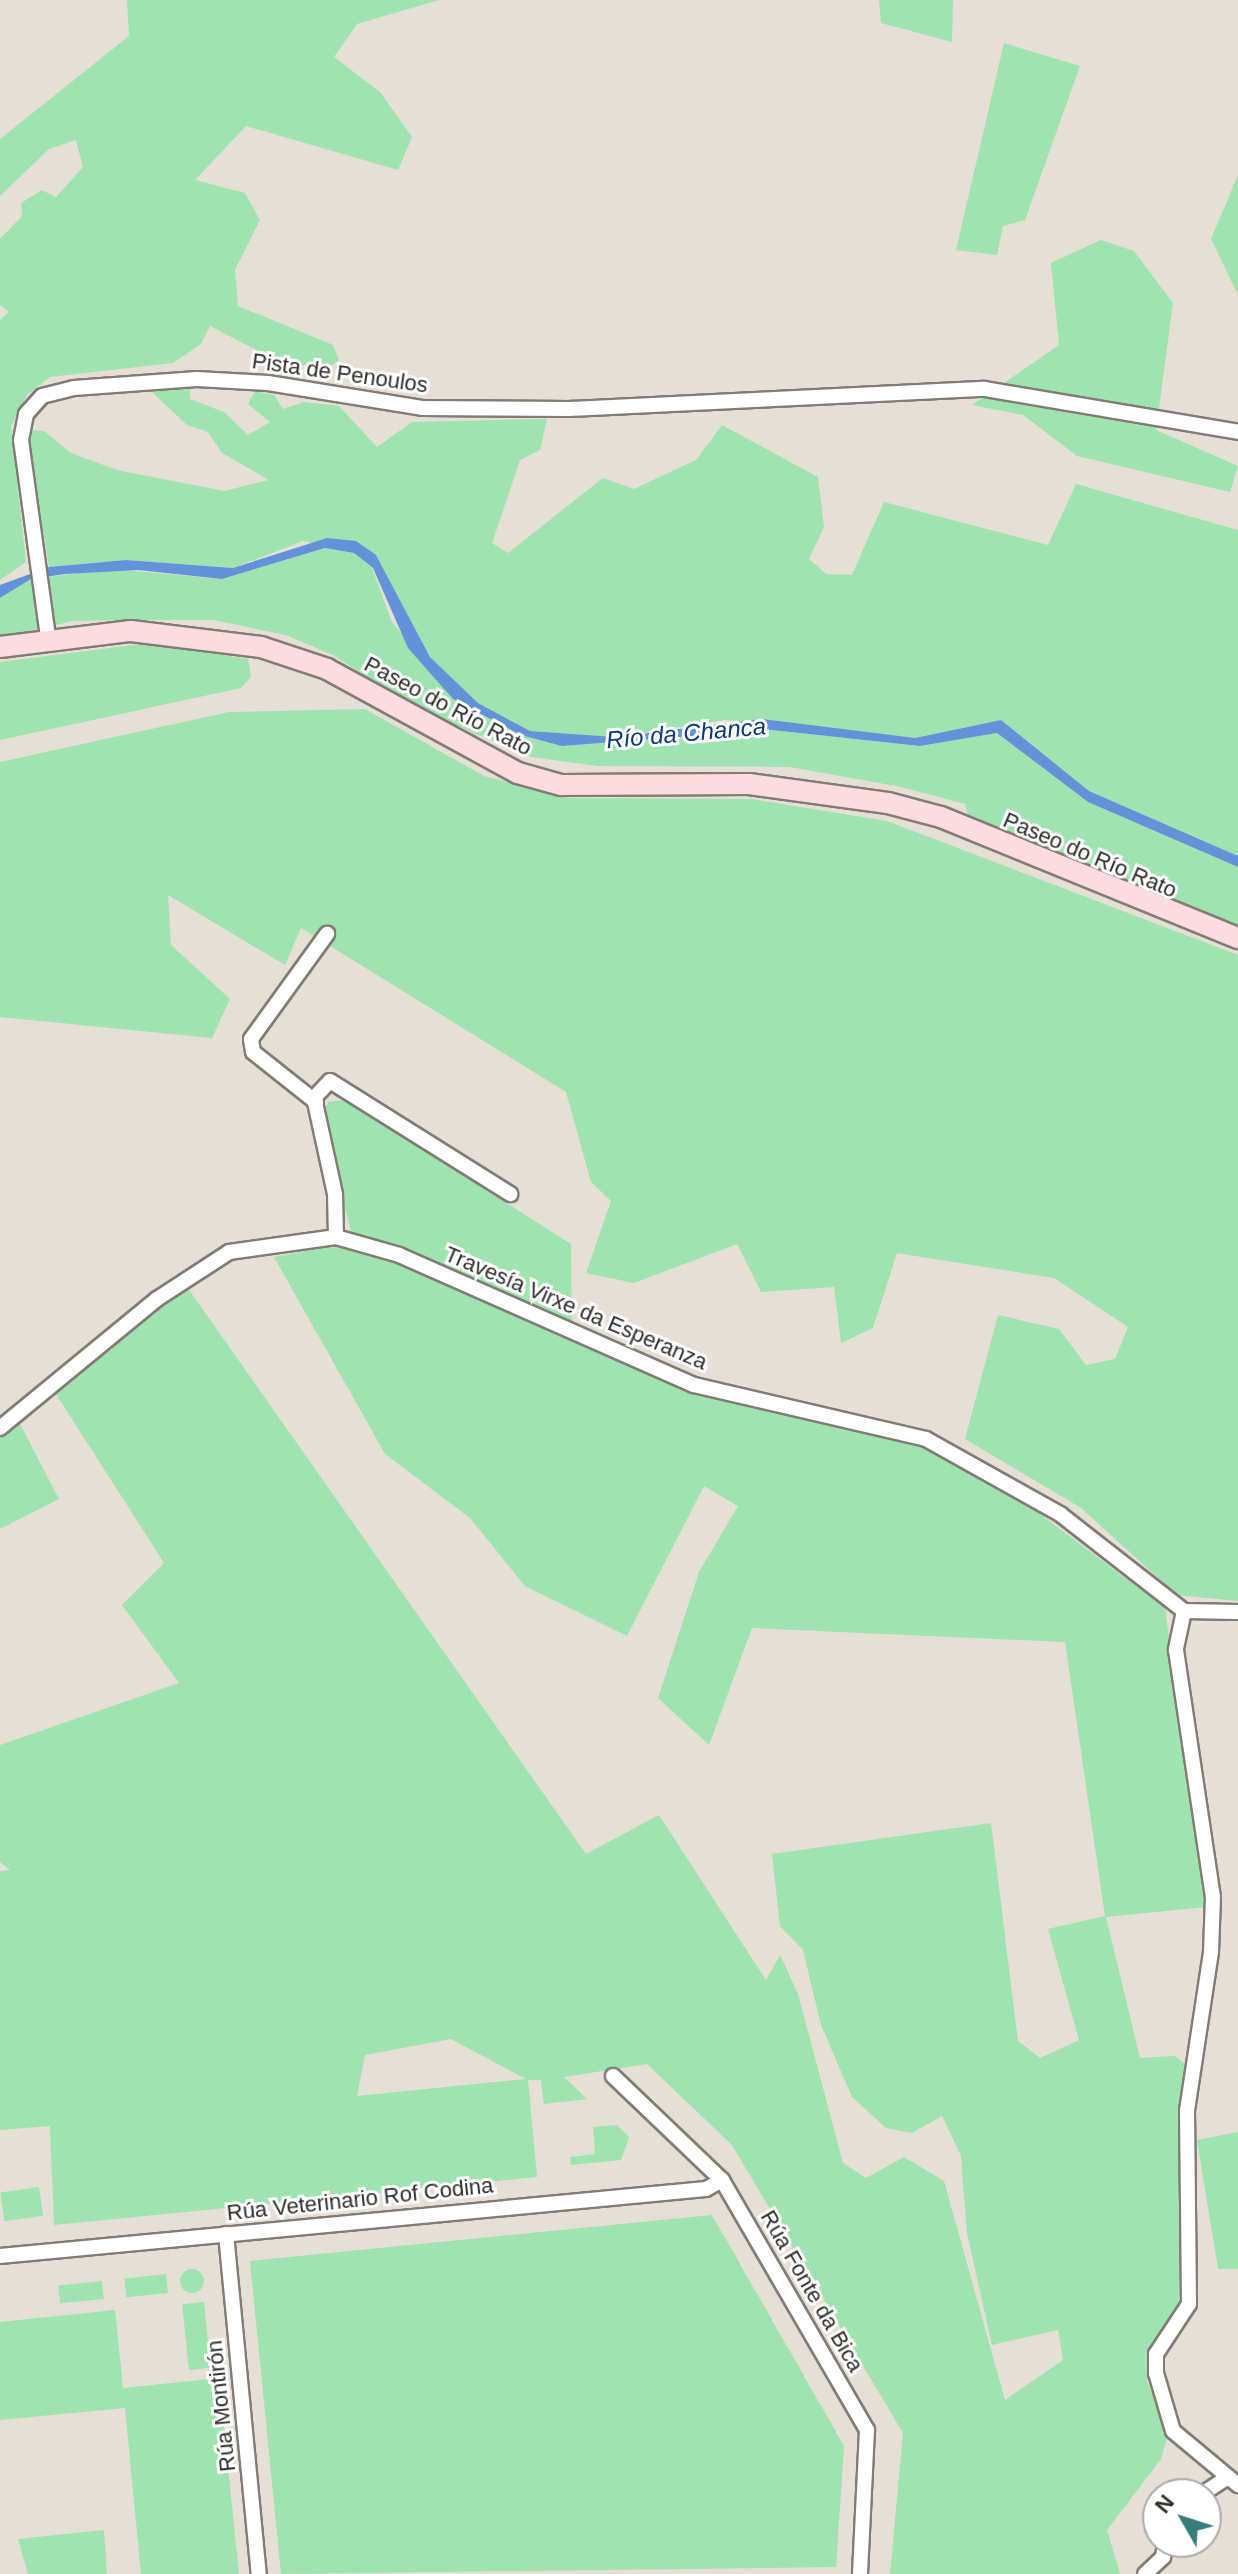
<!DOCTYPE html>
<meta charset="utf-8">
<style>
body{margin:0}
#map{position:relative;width:1238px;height:2574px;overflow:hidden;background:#e5dfd5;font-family:Arial,sans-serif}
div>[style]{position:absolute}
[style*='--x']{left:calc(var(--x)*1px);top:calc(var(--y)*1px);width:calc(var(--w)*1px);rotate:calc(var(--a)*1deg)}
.green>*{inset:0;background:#9fe3b0;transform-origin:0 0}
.round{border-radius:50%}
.water>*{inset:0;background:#6492d8}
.roads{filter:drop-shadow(2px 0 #827c74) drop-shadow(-2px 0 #827c74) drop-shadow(0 2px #827c74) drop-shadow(0 -2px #827c74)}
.street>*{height:14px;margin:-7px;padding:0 7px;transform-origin:7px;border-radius:7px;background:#fff}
.secondary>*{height:20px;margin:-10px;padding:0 10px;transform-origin:10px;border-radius:10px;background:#fcdce1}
span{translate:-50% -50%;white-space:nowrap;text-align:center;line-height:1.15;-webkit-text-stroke:6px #fff;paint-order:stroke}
.street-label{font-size:22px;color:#302e2a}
.water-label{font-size:24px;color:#0e3878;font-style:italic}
.north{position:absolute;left:1142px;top:2478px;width:80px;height:80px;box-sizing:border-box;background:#fff;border:2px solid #acabaa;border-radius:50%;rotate:309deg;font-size:22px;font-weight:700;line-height:32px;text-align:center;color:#302e2a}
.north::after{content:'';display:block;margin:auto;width:28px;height:36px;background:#377e7a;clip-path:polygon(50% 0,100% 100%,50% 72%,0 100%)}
</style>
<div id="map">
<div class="green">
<i style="clip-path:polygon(127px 0,439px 0,357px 24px,334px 57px,380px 92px,412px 137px,398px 170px,246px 126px,195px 180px,245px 193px,260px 220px,235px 270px,238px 306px,333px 345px,339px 360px,328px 368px,282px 363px,210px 326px,201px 344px,173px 363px,50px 377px,27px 395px,11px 426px,26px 562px,0 580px,0 320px,9px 312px,0 305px,0 239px,22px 216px,21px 203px,42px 190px,56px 197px,83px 167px,76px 140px,49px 149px,0 196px,0 139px,129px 36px)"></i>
<i style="clip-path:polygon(879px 0,953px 0,952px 42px,881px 23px)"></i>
<i style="clip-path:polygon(1004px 43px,1080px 66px,1025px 220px,1003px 226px,997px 255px,956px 250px)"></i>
<i style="clip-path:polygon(1238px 175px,1238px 295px,1211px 239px)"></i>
<i style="clip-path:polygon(1101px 240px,1134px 251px,1173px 303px,1156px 430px,1238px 466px,1230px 492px,1077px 456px,1023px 415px,972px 405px,1059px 345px,1051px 263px)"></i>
<i style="clip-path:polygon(190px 389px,190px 399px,224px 412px,248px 435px,270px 422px,248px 404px,255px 391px,274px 395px,283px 409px,304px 402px,339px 406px,377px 447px,412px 422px,547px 419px,540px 450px,520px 460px,492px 543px,508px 553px,603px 478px,634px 489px,696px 460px,722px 425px,818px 477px,824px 527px,809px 559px,826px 574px,852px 575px,884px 502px,1048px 545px,1076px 484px,1238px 530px,1238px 856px,1089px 791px,1001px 720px,915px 738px,725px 720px,615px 737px,530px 731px,478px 703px,430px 657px,376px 555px,303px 541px,233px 568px,126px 560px,49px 567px,26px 430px,44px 431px,71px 453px,117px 470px,224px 491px,269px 480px,222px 453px,208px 432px,187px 425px,150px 390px)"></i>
<i style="clip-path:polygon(325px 548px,354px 553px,372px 568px,392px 622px,453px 699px,562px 746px,772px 730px,920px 746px,997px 733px,1088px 802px,1238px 867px,1238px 929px,968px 816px,965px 804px,901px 787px,790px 767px,598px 766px,531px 757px,417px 709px,333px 655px,286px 635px,213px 620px,121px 620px,73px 621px,0 638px,0 598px,31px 579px,112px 569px,222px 579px)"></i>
<i style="clip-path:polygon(149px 643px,248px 659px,251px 677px,241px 688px,0 740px,0 662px)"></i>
<i style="clip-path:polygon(365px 709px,484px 776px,571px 798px,752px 799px,887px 821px,1238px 955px,1238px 1601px,1177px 1595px,1081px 1508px,965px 1439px,998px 1315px,1059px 1329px,1086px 1365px,1115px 1359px,1128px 1327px,1054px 1278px,897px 1253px,873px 1328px,841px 1343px,834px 1287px,761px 1292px,737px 1244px,634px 1283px,586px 1273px,611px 1201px,591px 1182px,566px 1092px,301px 928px,285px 965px,168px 895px,171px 945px,230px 999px,212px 1038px,0 1017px,0 762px,229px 712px)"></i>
<i style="clip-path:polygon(344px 1100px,571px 1244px,572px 1325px,351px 1232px,323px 1115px,328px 1102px)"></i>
<i style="clip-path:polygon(evenodd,358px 1241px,688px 1393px,903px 1436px,987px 1474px,1165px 1608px,1206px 1907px,1106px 1917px,1140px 2058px,1175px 2056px,1185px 2064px,1180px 2133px,1186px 2293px,1150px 2352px,1147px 2381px,1168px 2435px,1161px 2459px,1107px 2530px,1120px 2574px,890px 2574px,903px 2433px,732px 2145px,647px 2064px,564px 2077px,587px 2099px,544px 2104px,541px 2080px,528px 2080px,537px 2177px,54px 2225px,50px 2126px,0 2130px,0 1871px,10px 1870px,0 1862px,0 1745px,179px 1683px,122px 1605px,164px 1563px,56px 1394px,187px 1287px,586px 1854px,659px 1815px,766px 1980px,780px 1955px,798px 1994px,843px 2163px,866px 2178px,904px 2157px,944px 2181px,1005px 2400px,1063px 2360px,1058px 2330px,992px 2345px,967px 2233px,961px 2156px,942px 2116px,912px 2133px,886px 2128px,852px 2097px,821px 2025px,803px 1950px,780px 1926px,772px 1854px,991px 1823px,1018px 2041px,1040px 2058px,1079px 2040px,1048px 1929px,1105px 1916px,1065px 1642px,752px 1628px,709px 1745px,658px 1698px,699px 1572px,738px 1506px,704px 1486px,627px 1636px,525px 1586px,470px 1518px,385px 1454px,274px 1257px,358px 1241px,451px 2039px,526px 2079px,357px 2096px,365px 2055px,451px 2039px)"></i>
<i style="clip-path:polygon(19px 1422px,59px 1499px,0 1529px,0 1436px)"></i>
<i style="clip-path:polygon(617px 2125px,629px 2137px,621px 2160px,571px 2165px,570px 2157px,595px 2154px,593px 2127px)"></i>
<i style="clip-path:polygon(1238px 2132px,1238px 2269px,1218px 2269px,1197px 2140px)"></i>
<i style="left:39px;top:2187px;width:29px;height:39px;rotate:82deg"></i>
<i style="clip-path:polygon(712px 2215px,844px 2446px,836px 2567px,281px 2574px,250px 2261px)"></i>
<i class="round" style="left:180px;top:2269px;width:24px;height:24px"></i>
<i style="left:166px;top:2274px;width:19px;height:42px;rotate:84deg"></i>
<i style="left:102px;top:2281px;width:18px;height:44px;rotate:84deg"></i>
<i style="left:204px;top:2302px;width:66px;height:22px;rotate:84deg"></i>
<i style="clip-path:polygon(115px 2310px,123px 2388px,219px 2378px,239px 2574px,141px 2574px,125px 2408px,0 2420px,0 2322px)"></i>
<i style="clip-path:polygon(104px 2530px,107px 2574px,28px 2574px,18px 2539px)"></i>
</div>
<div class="water">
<i style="clip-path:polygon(327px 538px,356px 541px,376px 555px,430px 657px,478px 703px,530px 731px,615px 737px,761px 719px,915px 738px,1001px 720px,1089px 791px,1238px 856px,1238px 867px,1088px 802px,997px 733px,920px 746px,772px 730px,562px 746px,521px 735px,453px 699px,408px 648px,373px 568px,354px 553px,325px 548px,222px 579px,138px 570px,65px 574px,31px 579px,0 598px,0 585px,49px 567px,126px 560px,233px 568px)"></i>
</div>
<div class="roads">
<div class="street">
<i style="--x:48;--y:637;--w:199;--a:-97.8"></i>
<i style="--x:21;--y:440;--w:26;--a:-79"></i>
<i style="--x:26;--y:414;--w:24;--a:-48"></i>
<i style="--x:42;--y:396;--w:33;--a:-14"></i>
<i style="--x:74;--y:388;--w:123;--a:-4.2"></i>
<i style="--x:197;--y:379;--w:71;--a:3.2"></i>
<i style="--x:268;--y:383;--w:156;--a:9.2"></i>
<i style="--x:422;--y:408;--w:147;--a:0.4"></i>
<i style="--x:569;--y:409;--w:416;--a:-2.8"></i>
<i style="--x:985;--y:389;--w:257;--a:9.6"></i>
<i style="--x:316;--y:1102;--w:80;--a:-141.6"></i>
<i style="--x:253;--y:1052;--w:13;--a:-99"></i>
<i style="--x:251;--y:1039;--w:130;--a:-54.1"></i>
<i style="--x:336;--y:1237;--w:43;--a:-91.3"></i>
<i style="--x:335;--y:1194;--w:98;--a:-102.3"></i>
<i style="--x:314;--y:1098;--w:23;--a:-47"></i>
<i style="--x:330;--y:1081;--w:213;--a:32.1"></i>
<i style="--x:0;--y:1428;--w:203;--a:-39.4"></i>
<i style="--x:157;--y:1299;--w:86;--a:-33.1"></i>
<i style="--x:229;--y:1252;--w:108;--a:-8"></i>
<i style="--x:336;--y:1237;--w:66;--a:15.9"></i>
<i style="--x:399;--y:1255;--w:322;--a:23.8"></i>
<i style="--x:694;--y:1385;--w:238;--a:13.1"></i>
<i style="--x:926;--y:1439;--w:154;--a:29.2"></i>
<i style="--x:1060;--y:1514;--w:157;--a:38"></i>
<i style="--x:1184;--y:1611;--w:54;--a:1.1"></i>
<i style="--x:1184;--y:1611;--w:40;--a:102"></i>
<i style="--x:1176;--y:1650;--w:250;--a:81.5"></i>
<i style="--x:1213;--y:1897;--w:55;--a:92.1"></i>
<i style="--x:1211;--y:1952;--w:160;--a:98.6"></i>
<i style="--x:1187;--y:2110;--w:194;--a:89.4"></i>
<i style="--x:1189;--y:2304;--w:60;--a:123.4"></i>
<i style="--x:1156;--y:2354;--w:19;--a:90"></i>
<i style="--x:1156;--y:2373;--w:60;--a:73.7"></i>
<i style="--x:1173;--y:2431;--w:85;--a:39.7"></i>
<i style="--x:613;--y:2076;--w:151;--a:43.7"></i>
<i style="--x:722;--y:2180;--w:289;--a:59.9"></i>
<i style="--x:867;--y:2430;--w:144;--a:92.8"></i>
<i style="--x:226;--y:2234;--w:342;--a:84.5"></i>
<i style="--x:0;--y:2256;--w:709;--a:-5.42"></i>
<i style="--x:706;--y:2189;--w:18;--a:-29"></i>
<i style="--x:1202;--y:2494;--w:31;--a:-33"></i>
<i style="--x:1145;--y:2574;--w:25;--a:-43"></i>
<i style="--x:1163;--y:2557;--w:15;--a:-82"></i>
</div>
<div class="secondary">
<i style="--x:0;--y:647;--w:132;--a:-7"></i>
<i style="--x:131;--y:631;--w:131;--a:7"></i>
<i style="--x:261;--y:647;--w:70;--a:18.4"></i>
<i style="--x:327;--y:669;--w:217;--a:28.6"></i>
<i style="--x:518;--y:773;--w:45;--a:15.6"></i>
<i style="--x:561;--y:785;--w:188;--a:-0.3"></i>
<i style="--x:749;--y:784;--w:140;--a:7.8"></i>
<i style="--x:888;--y:803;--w:55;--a:14.8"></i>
<i style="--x:941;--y:817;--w:321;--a:22.2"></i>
</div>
</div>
<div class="street-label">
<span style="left:340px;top:373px;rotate:8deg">Pista de Penoulos</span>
<span style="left:448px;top:706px;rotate:28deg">Paseo do Río Rato</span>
<span style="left:1090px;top:855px;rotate:23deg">Paseo do Río Rato</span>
<span style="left:576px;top:1308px;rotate:23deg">Travesía Virxe da Esperanza</span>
<span style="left:360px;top:2199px;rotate:-6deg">Rúa Veterinario Rof Codina</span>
<span style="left:812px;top:2291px;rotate:60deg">Rúa Fonte da Bica</span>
<span style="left:221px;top:2406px;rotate:-96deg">Rúa Montirón</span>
</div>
<div class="water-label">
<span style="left:686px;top:733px;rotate:-5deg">Río da Chanca</span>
</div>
<div class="north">N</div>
</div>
